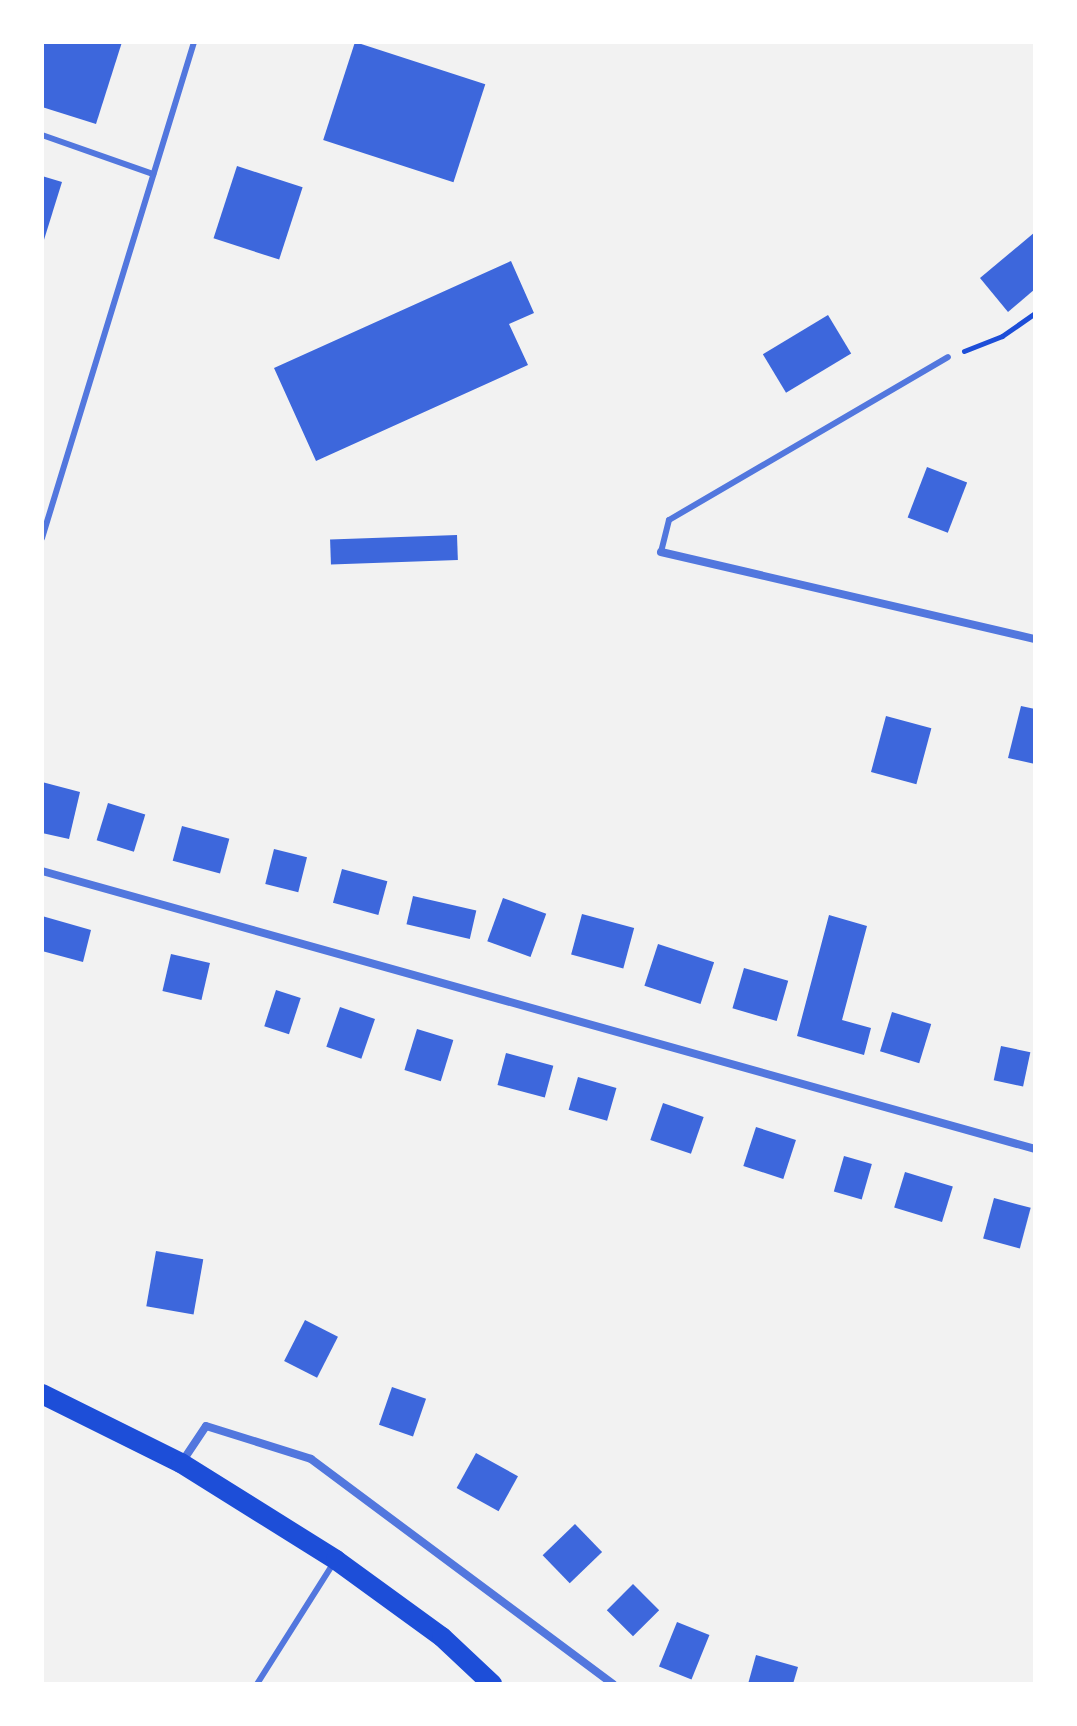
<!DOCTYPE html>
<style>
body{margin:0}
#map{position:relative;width:1077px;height:1726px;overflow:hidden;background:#f2f2f2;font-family:Montserrat,sans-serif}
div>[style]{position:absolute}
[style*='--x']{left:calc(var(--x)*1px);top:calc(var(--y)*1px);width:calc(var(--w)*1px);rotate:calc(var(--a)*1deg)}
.building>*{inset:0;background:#3d67dc;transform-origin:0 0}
.path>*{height:5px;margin:-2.5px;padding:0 2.5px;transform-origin:2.5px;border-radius:2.5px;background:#1d4ed8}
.service>*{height:6px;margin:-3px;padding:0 3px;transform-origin:3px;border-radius:3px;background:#5277de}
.minor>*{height:8px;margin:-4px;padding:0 4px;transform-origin:4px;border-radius:4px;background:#5277de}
.primary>*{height:20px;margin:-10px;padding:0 10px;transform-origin:10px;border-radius:10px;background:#1d4ed8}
span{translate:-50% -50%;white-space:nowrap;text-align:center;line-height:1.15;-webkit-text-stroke:8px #fff;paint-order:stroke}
.frame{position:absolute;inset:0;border:44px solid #fff;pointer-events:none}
</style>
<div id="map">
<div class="building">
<i style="clip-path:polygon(42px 42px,122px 42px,96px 124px,42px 107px)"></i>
<i style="left:355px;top:42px;width:137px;height:103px;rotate:18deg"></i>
<i style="left:237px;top:166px;width:69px;height:76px;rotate:18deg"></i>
<i style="clip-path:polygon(42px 176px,62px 182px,43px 243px,42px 243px)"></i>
<i style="clip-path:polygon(1035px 232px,1035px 289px,1008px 312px,980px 278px)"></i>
<i style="clip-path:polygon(511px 261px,534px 313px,509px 324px,528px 365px,316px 461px,274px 368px)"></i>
<i style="left:828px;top:315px;width:45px;height:76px;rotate:59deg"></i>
<i style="left:927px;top:467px;width:43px;height:54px;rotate:21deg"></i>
<i style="left:457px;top:535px;width:25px;height:127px;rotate:88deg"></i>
<i style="clip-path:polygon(1021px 706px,1035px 709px,1035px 764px,1008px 758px)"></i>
<i style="left:886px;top:716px;width:47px;height:58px;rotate:15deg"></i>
<i style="clip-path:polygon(42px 782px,80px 792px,69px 839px,42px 833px)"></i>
<i style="left:108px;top:803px;width:39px;height:39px;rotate:17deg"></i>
<i style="left:182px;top:826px;width:49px;height:36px;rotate:15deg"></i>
<i style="left:274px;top:849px;width:34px;height:36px;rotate:14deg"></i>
<i style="left:342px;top:869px;width:47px;height:35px;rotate:15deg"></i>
<i style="left:413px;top:896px;width:65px;height:29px;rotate:13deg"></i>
<i style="left:503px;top:898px;width:46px;height:46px;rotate:20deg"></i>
<i style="left:582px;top:914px;width:54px;height:42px;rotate:15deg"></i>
<i style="clip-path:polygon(829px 915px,867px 926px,842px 1020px,871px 1028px,864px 1055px,797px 1036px)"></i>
<i style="clip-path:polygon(42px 916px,91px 930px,83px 962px,42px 951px)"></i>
<i style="left:658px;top:944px;width:59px;height:44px;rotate:18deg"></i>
<i style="left:171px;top:954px;width:40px;height:38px;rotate:13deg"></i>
<i style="left:744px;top:968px;width:46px;height:42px;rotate:16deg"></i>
<i style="left:276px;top:990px;width:26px;height:38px;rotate:18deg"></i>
<i style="left:340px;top:1007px;width:37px;height:42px;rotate:19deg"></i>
<i style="left:892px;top:1012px;width:41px;height:41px;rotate:17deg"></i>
<i style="left:417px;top:1029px;width:38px;height:43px;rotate:17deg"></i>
<i style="left:1001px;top:1046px;width:30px;height:35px;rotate:12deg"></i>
<i style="left:506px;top:1053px;width:49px;height:33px;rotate:15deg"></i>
<i style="left:578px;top:1077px;width:40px;height:34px;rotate:16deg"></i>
<i style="left:663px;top:1103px;width:43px;height:39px;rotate:19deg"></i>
<i style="left:756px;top:1127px;width:42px;height:41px;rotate:18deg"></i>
<i style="left:844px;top:1156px;width:29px;height:37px;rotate:16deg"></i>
<i style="left:905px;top:1172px;width:50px;height:37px;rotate:17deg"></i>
<i style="left:994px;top:1198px;width:38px;height:42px;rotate:15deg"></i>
<i style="left:156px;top:1251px;width:48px;height:56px;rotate:10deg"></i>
<i style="left:305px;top:1320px;width:37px;height:46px;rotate:27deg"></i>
<i style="left:392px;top:1387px;width:36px;height:40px;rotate:19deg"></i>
<i style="left:476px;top:1453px;width:48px;height:40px;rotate:29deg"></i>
<i style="left:575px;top:1524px;width:39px;height:45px;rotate:46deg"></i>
<i style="left:633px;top:1584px;width:37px;height:37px;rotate:45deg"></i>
<i style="left:677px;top:1622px;width:35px;height:48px;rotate:22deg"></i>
<i style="clip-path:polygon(756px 1655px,798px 1667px,793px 1684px,748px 1684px)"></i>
</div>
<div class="path">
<i style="--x:964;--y:351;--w:41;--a:-21.5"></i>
<i style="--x:1002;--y:336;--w:40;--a:-34.9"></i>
</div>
<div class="service">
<i style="--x:42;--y:135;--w:118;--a:19.4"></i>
<i style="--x:42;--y:538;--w:519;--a:-72.96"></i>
<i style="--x:661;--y:552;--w:33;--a:-76"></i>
<i style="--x:669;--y:520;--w:323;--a:-30.3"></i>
<i style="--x:257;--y:1684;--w:144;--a:-57.7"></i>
</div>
<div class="minor">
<i style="--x:661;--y:552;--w:384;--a:13.1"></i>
<i style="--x:42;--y:871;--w:1031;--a:15.64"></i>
<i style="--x:182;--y:1462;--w:43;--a:-56.3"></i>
<i style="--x:206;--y:1426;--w:110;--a:17.4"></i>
<i style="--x:311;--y:1459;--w:377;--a:36.7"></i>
</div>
<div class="primary">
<i style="--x:42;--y:1394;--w:155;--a:26.4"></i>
<i style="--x:181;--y:1463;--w:183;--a:32"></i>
<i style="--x:336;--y:1560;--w:131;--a:36"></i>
<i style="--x:442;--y:1637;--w:69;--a:43.2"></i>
</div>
<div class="frame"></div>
</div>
